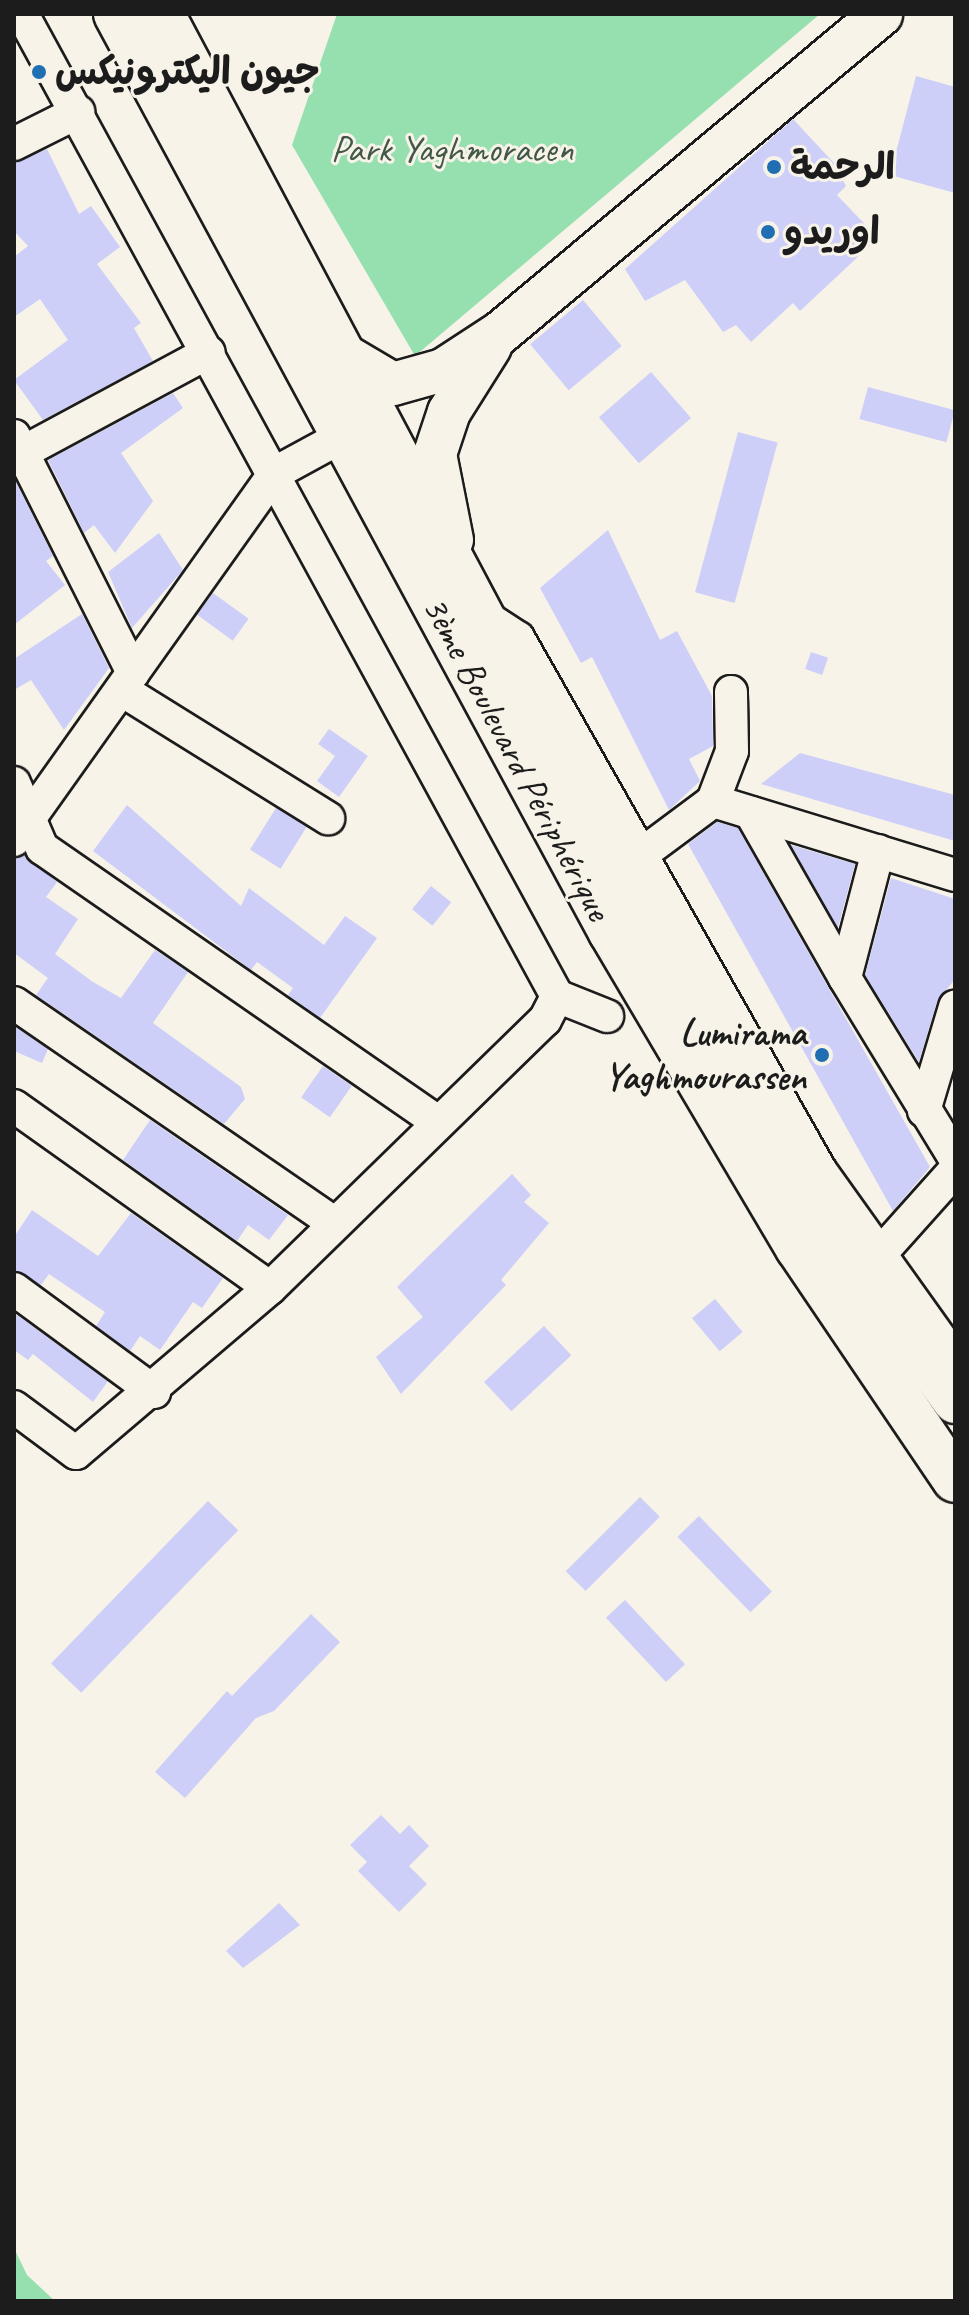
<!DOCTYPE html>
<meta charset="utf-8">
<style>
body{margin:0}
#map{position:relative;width:969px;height:2315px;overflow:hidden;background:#f7f3e8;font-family:Caveat,"Playpen Sans Arabic",sans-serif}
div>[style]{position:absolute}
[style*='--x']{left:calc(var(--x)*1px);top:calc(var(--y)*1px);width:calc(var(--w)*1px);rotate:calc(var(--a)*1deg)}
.green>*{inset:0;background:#96e0af}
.building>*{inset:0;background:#cdcff8;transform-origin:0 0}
.roads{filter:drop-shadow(2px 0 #1c1c1c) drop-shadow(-2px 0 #1c1c1c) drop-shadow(0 2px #1c1c1c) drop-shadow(0 -2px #1c1c1c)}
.minor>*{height:32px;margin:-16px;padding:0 16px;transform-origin:16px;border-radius:16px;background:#f7f3e8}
.major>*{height:42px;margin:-21px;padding:0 21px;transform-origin:21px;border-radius:21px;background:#f7f3e8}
.highway>*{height:44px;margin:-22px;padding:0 22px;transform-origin:22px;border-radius:22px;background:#f7f3e8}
.dots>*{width:22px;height:22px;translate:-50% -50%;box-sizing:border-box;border:4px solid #f7f3e8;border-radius:50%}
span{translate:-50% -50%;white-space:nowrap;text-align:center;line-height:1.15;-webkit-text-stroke:6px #f7f3e8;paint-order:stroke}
.poi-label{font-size:38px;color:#1c1c1c;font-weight:700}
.left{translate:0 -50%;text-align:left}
.right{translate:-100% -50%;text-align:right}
.park-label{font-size:38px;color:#415748}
.street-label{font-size:38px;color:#1c1c1c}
.frame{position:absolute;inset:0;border:16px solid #1c1c1c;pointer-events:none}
</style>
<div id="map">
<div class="green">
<i style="clip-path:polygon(337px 14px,820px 14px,415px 356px,292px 145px)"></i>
<i style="clip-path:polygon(14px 2248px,27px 2275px,55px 2301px,14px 2301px)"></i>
</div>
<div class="building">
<i style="clip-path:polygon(916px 76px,955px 87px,955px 193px,890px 175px)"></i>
<i style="clip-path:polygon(793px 119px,834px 163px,846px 186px,837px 195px,878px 238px,800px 311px,793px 303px,751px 342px,736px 325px,723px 332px,685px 280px,645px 301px,625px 269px)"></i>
<i style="clip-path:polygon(47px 149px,79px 214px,91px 206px,120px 247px,97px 264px,141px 323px,134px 328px,153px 361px,43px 420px,14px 380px,68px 340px,40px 299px,14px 317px,14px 257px,28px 246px,14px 231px,14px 163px)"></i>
<i style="left:583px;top:300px;width:60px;height:69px;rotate:50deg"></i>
<i style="left:651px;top:372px;width:61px;height:69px;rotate:49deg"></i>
<i style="left:868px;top:387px;width:90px;height:33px;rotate:15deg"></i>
<i style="clip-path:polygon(173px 393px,183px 408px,121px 453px,153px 501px,115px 553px,94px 525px,84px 533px,48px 460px)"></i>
<i style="left:738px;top:432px;width:41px;height:166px;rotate:15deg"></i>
<i style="clip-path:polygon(14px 478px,53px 556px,46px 561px,65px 585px,14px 625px)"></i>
<i style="clip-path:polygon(608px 530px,660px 640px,677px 631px,712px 696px,713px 746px,689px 759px,700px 781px,669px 810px,592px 657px,581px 663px,540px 588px)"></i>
<i style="clip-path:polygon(159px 533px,183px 570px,132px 628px,108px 572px)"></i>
<i style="left:213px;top:593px;width:44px;height:27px;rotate:36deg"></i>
<i style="clip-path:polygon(82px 614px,109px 668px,64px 730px,31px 680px,14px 690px,14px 659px)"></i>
<i style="left:811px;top:652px;width:18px;height:18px;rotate:19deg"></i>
<i style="clip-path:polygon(329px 729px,368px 756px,339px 797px,317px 781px,335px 756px,318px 744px)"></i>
<i style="clip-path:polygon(800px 753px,955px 795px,955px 841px,761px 784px)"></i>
<i style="clip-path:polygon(127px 805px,241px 906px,249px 888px,324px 945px,345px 916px,377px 938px,320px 1018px,288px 995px,293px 988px,257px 962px,251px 970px,93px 851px)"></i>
<i style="left:276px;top:808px;width:36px;height:49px;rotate:32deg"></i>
<i style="clip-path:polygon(717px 822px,738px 828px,930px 1167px,893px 1211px,688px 844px)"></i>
<i style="clip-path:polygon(791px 845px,855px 864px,838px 928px)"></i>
<i style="clip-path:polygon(24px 855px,57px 882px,46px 897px,78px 919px,55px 954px,93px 982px,121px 998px,155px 950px,188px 972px,153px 1023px,241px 1087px,245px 1099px,224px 1124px,36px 995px,48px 978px,14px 953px,14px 859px)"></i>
<i style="clip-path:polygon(891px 878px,955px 899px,955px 979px,937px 1002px,919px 1062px,865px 975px)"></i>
<i style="left:431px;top:886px;width:26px;height:30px;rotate:39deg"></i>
<i style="clip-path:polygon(14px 1026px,48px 1049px,42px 1063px,14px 1051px)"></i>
<i style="left:323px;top:1066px;width:35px;height:38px;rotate:35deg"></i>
<i style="clip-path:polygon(150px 1120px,288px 1215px,269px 1240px,248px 1225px,237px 1241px,123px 1160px)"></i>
<i style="clip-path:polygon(512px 1174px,531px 1195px,524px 1202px,549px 1223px,501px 1280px,506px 1285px,401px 1394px,376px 1357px,423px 1317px,397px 1287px)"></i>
<i style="clip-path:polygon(32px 1210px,98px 1256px,131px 1213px,223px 1278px,202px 1308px,193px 1302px,160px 1350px,140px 1336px,130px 1351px,96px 1326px,105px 1312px,49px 1274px,41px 1285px,14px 1270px,14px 1237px)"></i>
<i style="left:715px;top:1299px;width:43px;height:30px;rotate:50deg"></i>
<i style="clip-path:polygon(14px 1313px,108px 1381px,93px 1402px,33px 1354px,28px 1360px,14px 1350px)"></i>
<i style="left:544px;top:1326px;width:40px;height:82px;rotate:47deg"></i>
<i style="left:640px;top:1497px;width:28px;height:105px;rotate:45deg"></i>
<i style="left:208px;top:1501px;width:42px;height:226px;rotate:44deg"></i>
<i style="left:699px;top:1516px;width:105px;height:30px;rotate:46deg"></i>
<i style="left:625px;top:1600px;width:88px;height:26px;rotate:47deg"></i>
<i style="clip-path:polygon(311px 1614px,340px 1642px,274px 1711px,256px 1718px,185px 1798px,155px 1772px,227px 1691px,232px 1696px)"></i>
<i style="clip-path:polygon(381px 1815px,400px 1834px,409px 1825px,429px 1846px,409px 1866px,427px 1884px,399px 1912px,358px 1871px,367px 1862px,350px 1845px)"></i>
<i style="clip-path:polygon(279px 1903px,300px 1925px,243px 1968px,226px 1951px)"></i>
</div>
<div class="roads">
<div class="minor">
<i style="--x:14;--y:144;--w:72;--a:-26.6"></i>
<i style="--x:14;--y:436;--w:265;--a:63.3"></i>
<i style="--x:14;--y:457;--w:221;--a:-28.3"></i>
<i style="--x:481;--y:614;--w:44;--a:33"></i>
<i style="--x:518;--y:638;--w:612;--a:60.42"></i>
<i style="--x:820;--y:1170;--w:232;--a:54.5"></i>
<i style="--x:122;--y:690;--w:243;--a:31.9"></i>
<i style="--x:14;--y:783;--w:71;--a:66.7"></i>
<i style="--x:42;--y:848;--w:479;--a:34.7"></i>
<i style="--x:713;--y:801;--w:253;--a:17"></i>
<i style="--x:751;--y:813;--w:190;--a:60.3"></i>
<i style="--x:14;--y:840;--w:450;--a:-54.6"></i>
<i style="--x:275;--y:473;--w:77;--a:-28.6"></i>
<i style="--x:878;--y:851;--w:131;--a:104.6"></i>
<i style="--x:845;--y:978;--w:211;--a:58.6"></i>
<i style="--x:642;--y:854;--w:89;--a:-36.7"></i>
<i style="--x:713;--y:801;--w:53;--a:-69.2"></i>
<i style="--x:732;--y:751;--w:59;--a:-91"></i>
<i style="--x:557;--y:996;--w:54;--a:21.8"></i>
<i style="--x:14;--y:1003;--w:385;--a:34.5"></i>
<i style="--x:14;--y:1106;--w:314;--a:35.4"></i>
<i style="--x:924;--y:1111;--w:109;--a:-73.4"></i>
<i style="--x:880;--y:1254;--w:113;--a:-48.2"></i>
<i style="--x:14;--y:1289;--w:174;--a:36.3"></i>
<i style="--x:14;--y:1407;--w:77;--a:36.6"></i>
<i style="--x:76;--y:1453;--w:255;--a:-40.4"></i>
<i style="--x:270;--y:1288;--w:384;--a:-44.3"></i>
<i style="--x:545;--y:1020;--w:27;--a:-63"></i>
<i style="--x:557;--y:996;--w:1118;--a:-118.58"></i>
</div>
<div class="major">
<i style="--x:344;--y:355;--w:57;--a:30.6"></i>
<i style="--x:393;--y:384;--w:52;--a:-15.6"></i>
<i style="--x:443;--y:370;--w:68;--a:-33"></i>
<i style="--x:500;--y:333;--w:497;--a:-39.9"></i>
<i style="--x:452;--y:540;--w:88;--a:-101.2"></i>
<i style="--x:435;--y:454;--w:44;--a:-71.6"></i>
<i style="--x:449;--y:412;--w:77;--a:-57.8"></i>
</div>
<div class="highway">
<i style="--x:116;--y:14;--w:1043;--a:61.67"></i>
<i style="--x:611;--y:932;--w:367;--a:59.4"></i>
<i style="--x:798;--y:1248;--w:280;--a:55.9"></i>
<i style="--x:162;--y:14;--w:943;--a:62.05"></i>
<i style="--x:604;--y:847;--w:414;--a:59.7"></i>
<i style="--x:813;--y:1204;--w:243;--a:54.2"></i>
</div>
</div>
<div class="dots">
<i style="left:39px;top:72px;background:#1f6fb2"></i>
<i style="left:774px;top:167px;background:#1f6fb2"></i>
<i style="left:768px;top:232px;background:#1f6fb2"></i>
<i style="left:822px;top:1055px;background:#1f6fb2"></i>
</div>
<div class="poi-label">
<span class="left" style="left:55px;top:72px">جيون اليكترونيكس</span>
<span class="left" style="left:790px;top:167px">الرحمة</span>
<span class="left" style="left:784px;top:232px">اوريدو</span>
<span class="right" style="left:806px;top:1055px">Lumirama<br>Yaghmourassen</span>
</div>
<div class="park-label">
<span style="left:452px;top:149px">Park Yaghmoracen</span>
</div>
<div class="street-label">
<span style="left:517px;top:758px;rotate:62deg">3ème Boulevard Périphérique</span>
</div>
<div class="frame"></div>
</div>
